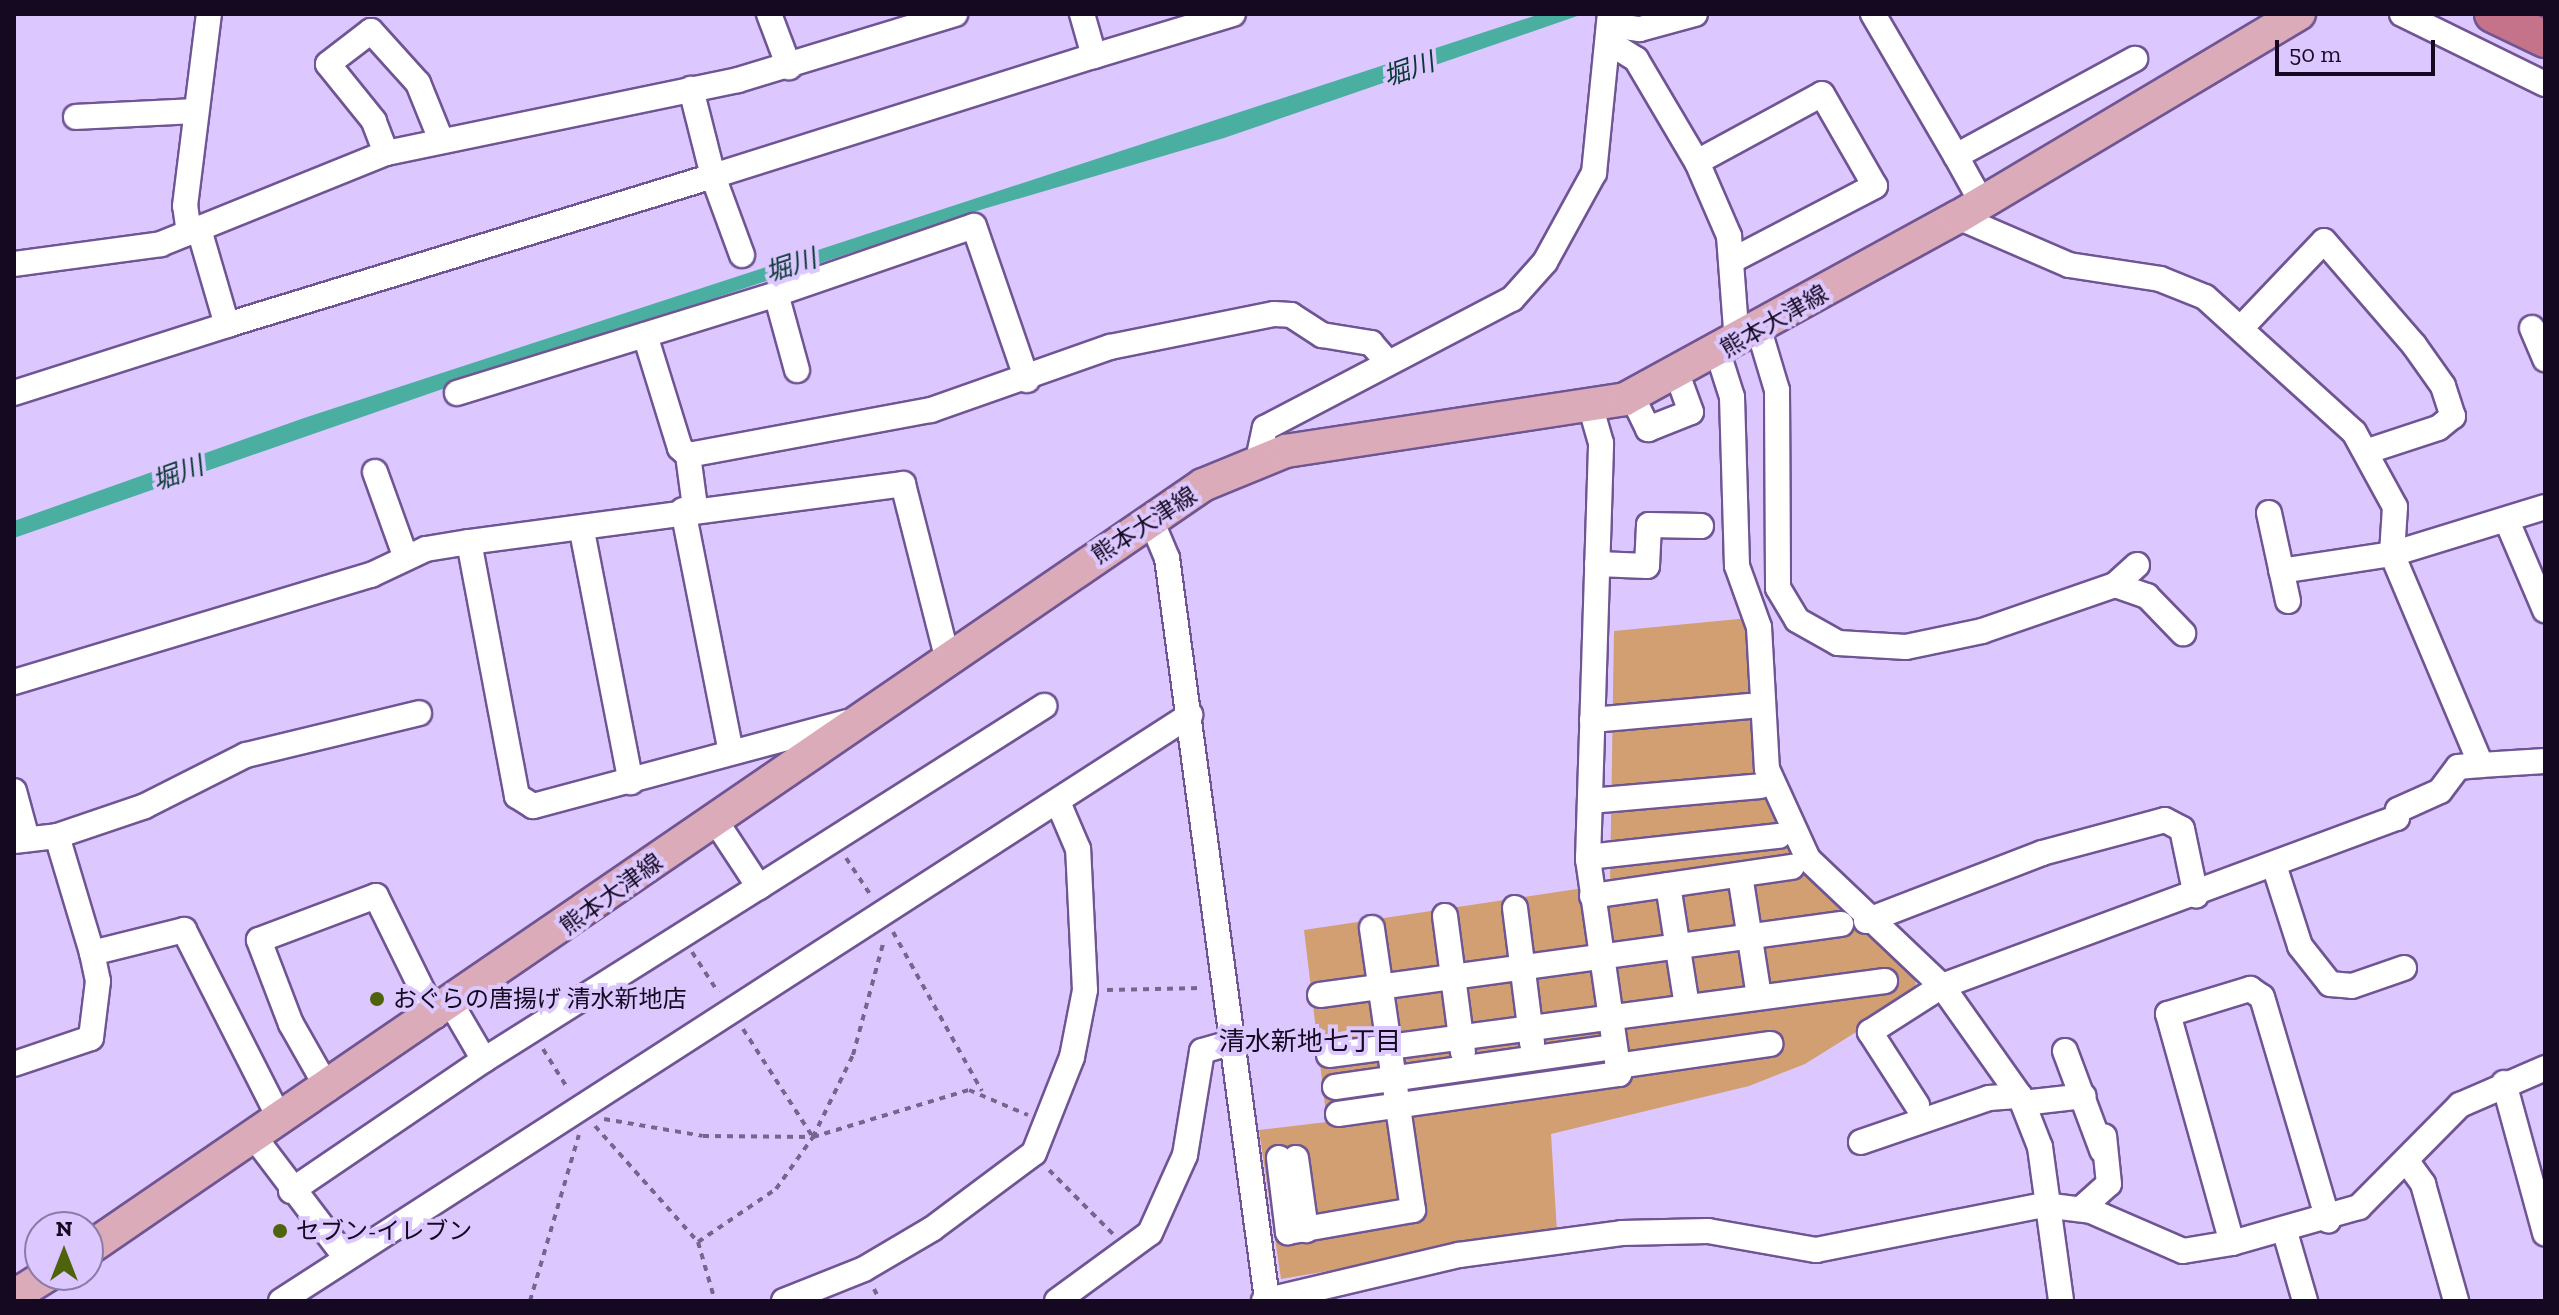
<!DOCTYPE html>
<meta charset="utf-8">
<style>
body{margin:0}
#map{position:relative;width:2559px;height:1315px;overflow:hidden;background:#dcc7ff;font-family:"Zilla Slab","Noto Sans JP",serif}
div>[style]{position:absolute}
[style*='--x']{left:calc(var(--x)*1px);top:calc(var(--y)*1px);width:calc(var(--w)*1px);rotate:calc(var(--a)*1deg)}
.green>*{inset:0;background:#d19f72}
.water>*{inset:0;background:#4aafa0}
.path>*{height:4px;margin-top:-2px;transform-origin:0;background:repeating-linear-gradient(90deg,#76668e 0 6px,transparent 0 12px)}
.roads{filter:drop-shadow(2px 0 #6f5593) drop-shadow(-2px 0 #6f5593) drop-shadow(0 2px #6f5593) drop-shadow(0 -2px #6f5593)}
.minor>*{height:24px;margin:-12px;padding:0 12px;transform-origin:12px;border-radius:12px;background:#fff}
.major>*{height:32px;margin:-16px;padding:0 16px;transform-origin:16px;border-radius:16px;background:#dcabb9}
.highway>*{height:36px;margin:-18px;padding:0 18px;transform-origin:18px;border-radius:18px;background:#c4738a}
.dots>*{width:22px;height:22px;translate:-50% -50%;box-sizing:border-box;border:4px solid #dcc7ff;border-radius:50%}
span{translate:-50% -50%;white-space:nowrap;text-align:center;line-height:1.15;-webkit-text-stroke:8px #dcc7ff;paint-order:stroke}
.street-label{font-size:24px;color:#140921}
.poi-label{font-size:24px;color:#140921}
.left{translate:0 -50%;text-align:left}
.water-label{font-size:26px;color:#083832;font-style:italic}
.neighbourhood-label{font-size:26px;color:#140921}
.frame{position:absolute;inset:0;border:16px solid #140921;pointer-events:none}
.north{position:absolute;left:24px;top:1211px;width:80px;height:80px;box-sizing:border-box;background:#dcc7ff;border:2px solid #8c7ba6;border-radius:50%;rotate:0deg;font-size:22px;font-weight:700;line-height:32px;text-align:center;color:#140921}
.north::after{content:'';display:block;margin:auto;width:28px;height:36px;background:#4f630c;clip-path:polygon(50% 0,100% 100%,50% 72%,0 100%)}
.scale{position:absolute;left:2275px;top:40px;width:160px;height:36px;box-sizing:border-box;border:4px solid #140921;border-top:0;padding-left:10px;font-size:24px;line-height:28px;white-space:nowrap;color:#140921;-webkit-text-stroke:6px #dcc7ff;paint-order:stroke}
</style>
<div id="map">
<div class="green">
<i style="clip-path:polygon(1749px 618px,1759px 767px,1798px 863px,1915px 978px,1917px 994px,1805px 1064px,1749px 1086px,1551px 1134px,1557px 1232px,1281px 1279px,1259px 1130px,1327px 1122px,1304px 930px,1610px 884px,1614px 631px)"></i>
</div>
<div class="water">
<i style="clip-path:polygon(1540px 14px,1583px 14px,1224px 138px,980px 210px,480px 376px,14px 538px,14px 521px,304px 418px)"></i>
</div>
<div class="path">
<i style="--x:846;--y:858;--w:43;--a:56.3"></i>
<i style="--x:893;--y:932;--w:182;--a:60.8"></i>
<i style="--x:692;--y:952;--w:48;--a:57"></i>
<i style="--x:1107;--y:990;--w:95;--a:-1.2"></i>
<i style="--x:743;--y:1029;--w:129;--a:57.1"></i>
<i style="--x:813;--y:1137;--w:91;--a:-64"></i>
<i style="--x:853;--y:1055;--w:119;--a:-74.9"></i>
<i style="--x:543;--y:1049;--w:47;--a:58"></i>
<i style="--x:604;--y:1119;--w:100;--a:9.7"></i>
<i style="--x:703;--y:1136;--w:110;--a:0.5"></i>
<i style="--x:595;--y:1126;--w:155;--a:48.4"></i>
<i style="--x:698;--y:1242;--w:61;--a:73.9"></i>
<i style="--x:1049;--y:1170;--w:91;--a:45"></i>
<i style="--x:698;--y:1242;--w:94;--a:-34.2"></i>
<i style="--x:776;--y:1189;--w:64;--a:-54.6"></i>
<i style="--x:813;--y:1137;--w:163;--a:-16.8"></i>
<i style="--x:969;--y:1090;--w:64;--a:23"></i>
<i style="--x:874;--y:1289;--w:13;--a:63"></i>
<i style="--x:530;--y:1301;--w:173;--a:-73.6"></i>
</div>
<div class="roads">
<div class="minor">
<i style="--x:769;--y:14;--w:57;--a:69.3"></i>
<i style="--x:1873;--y:14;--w:164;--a:59.7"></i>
<i style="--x:2402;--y:14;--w:159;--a:26.1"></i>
<i style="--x:1610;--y:25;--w:30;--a:8"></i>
<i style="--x:1640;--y:29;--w:57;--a:-15.3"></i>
<i style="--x:1610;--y:43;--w:31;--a:32"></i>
<i style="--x:1636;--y:59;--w:120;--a:59.4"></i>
<i style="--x:1697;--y:162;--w:142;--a:-28.5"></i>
<i style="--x:1822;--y:94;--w:106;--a:60.1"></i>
<i style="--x:1875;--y:186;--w:160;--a:152.5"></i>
<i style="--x:1094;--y:56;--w:145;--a:-16.8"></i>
<i style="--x:76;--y:117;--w:118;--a:-2.9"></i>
<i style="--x:386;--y:153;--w:34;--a:-111"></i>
<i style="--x:374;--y:121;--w:73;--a:-128.9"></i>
<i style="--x:328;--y:64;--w:54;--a:-37.5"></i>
<i style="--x:371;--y:31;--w:70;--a:47.9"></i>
<i style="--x:418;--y:83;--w:61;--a:68"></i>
<i style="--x:1697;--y:162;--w:81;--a:66.6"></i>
<i style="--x:1729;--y:236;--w:106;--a:85.7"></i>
<i style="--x:1982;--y:203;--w:54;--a:-119"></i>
<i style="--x:1956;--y:156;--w:204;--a:-28.5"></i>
<i style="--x:1958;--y:217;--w:121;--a:23.4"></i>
<i style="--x:2069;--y:265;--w:92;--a:8.7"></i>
<i style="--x:2160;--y:279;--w:48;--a:21.8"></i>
<i style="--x:2205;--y:297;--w:201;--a:42.2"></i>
<i style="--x:2354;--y:432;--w:85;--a:61.3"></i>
<i style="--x:2395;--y:507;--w:47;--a:93.7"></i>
<i style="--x:2392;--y:554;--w:112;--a:171.3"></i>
<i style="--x:189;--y:233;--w:27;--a:-98"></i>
<i style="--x:185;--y:206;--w:193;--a:-82.9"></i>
<i style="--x:742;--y:255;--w:84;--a:-110.2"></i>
<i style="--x:713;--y:176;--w:399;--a:-17.5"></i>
<i style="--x:1094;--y:56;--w:44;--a:-105.9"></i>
<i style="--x:14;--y:264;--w:148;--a:-7.7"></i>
<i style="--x:161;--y:244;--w:243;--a:-22"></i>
<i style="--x:386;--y:153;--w:359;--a:-11.7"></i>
<i style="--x:738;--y:80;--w:227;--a:-16.9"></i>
<i style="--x:227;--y:325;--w:508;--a:-17.04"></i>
<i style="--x:713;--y:176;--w:90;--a:-104.2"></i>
<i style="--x:2243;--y:326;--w:117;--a:-46.4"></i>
<i style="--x:2324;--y:241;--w:138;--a:49.1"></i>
<i style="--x:2414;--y:345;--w:50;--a:54.7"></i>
<i style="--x:2443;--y:386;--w:32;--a:72"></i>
<i style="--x:2453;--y:416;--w:19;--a:141"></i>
<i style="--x:2438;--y:428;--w:74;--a:161.8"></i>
<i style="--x:2532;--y:328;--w:34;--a:67"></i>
<i style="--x:1759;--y:330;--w:63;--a:73.3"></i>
<i style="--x:1777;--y:390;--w:198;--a:89.7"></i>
<i style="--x:1778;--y:588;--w:37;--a:59"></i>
<i style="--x:1797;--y:620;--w:47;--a:29.3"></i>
<i style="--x:1838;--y:643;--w:68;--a:3.4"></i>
<i style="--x:1906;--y:647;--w:78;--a:-11.9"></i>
<i style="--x:1982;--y:631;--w:141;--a:-19.1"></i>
<i style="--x:645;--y:335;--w:118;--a:72.8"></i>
<i style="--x:680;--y:448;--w:11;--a:41"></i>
<i style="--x:688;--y:455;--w:247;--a:-10.5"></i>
<i style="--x:931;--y:410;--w:190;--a:-19.4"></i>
<i style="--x:1110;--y:347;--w:167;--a:-11.4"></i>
<i style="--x:1274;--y:314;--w:17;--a:3"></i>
<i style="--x:1291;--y:315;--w:37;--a:33"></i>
<i style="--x:1322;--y:335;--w:50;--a:9.3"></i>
<i style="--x:1371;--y:343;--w:23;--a:49"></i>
<i style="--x:1718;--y:353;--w:46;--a:72.3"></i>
<i style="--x:1732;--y:397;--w:169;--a:88.3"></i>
<i style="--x:1737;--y:566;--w:65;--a:70.2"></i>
<i style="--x:1759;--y:627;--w:142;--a:86.8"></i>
<i style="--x:1767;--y:769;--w:99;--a:65.5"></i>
<i style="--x:1808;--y:859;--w:185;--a:43.5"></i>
<i style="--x:1942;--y:986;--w:135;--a:54.7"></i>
<i style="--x:2020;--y:1096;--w:55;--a:68.6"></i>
<i style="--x:2040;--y:1147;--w:155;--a:82.2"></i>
<i style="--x:797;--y:370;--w:79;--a:-105.4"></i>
<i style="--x:776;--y:294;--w:209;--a:-19"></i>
<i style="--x:974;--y:226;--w:163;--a:71"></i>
<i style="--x:14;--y:393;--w:224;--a:-17.7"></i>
<i style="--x:227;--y:325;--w:100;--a:-106.3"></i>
<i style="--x:457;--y:393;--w:334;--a:-17.2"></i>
<i style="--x:1632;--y:396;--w:37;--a:64"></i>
<i style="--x:1648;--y:429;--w:46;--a:-21.6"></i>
<i style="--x:1691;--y:412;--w:40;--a:-110.2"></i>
<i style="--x:688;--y:455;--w:52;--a:82.3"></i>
<i style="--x:1258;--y:460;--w:33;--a:-78"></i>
<i style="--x:1265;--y:428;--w:279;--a:-27.6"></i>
<i style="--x:1512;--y:299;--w:50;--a:-48.3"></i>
<i style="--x:1545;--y:262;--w:102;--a:-61.2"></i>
<i style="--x:1594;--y:173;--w:160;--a:-84.3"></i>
<i style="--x:375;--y:472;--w:91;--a:70.2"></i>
<i style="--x:2545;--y:507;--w:160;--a:162.9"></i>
<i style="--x:2392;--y:554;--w:229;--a:67.1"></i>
<i style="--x:2481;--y:765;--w:64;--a:-3.6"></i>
<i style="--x:683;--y:510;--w:247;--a:78.8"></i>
<i style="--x:2269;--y:513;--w:90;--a:77.8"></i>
<i style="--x:1151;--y:520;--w:41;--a:67.2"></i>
<i style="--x:1167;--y:558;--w:749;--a:82.32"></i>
<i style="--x:2507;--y:521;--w:97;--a:66.9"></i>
<i style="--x:582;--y:531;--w:256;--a:79"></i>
<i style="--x:1597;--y:564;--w:50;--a:2.3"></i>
<i style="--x:1647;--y:566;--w:41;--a:-87.2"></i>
<i style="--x:1649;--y:525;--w:52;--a:1.1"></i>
<i style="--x:2137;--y:565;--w:30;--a:138"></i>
<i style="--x:2115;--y:585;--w:34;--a:19"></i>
<i style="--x:2147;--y:596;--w:52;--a:45.8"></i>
<i style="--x:14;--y:682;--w:373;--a:-16.7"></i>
<i style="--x:371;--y:575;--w:61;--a:-25.3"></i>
<i style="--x:426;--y:549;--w:44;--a:-9.2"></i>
<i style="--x:1592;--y:720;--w:158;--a:-5.1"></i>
<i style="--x:847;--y:722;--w:325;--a:165"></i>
<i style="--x:533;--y:806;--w:19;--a:-148"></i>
<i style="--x:517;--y:796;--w:258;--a:-100.7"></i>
<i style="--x:469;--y:542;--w:438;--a:-7.6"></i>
<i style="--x:903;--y:484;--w:178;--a:75.7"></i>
<i style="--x:14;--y:791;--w:50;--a:74.8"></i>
<i style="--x:1590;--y:801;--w:171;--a:-5"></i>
<i style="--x:57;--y:836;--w:122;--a:73.3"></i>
<i style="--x:14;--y:841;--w:43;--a:-6.6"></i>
<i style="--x:57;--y:836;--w:93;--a:-18.8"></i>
<i style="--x:145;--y:806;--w:113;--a:-26.8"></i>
<i style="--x:246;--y:755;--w:178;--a:-13.6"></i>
<i style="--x:1588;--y:857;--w:192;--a:-6.3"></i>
<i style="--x:2274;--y:865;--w:85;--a:72.2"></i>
<i style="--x:2300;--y:946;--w:48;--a:51.7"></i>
<i style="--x:2330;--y:984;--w:22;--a:5"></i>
<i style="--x:2352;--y:986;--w:55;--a:-19.1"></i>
<i style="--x:1740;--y:875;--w:123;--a:81.1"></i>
<i style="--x:1668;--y:885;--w:123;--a:81.1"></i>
<i style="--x:759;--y:887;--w:338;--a:-32.4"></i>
<i style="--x:1592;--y:896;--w:202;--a:-8.3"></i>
<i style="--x:1515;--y:908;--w:136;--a:82.8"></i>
<i style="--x:1445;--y:916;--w:137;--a:82.5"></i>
<i style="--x:1866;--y:921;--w:189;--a:-21.1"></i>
<i style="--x:2042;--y:853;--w:127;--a:-15"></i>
<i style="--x:2165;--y:820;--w:19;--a:28"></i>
<i style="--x:2182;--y:829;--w:68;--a:78.2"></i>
<i style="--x:1320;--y:995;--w:526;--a:-7.76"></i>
<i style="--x:2065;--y:1051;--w:106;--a:69.5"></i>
<i style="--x:1329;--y:1055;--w:561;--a:-7.58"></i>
<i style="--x:484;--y:1060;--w:325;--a:-32.2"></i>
<i style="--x:759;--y:887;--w:80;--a:-123.3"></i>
<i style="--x:14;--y:1064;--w:81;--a:-18.7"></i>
<i style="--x:91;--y:1038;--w:57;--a:-83"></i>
<i style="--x:98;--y:981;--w:29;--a:-102"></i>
<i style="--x:92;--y:953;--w:95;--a:-14"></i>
<i style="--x:184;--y:930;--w:214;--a:63.1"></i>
<i style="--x:1617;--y:1066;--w:155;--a:-8.2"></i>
<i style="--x:2504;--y:1083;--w:156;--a:74.7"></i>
<i style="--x:1335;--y:1087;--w:282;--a:-8.2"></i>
<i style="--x:328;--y:1089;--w:75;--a:-119.6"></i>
<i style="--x:291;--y:1024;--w:90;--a:-110.9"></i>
<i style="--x:259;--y:940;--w:125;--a:-20.6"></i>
<i style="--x:376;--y:896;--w:134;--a:63.8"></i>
<i style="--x:2023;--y:1103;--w:61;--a:-6.5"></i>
<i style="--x:1917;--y:1105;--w:87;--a:-122.8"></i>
<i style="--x:1870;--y:1032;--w:85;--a:-32.6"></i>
<i style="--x:1942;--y:986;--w:485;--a:-20.3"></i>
<i style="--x:2397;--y:818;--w:8;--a:-83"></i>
<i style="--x:2398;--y:810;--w:46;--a:-24.3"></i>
<i style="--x:2440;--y:791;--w:30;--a:-53"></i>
<i style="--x:2458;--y:767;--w:23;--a:-5"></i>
<i style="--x:1338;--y:1114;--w:284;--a:-8.1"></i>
<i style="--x:1619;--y:1074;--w:216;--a:-98.2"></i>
<i style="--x:1588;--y:860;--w:417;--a:-88.2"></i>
<i style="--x:1601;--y:443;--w:36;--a:-106"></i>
<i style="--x:255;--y:1138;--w:151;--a:52.8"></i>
<i style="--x:1861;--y:1142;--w:135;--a:-19"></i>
<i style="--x:1989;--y:1098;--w:31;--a:-4"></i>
<i style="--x:1279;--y:1158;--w:75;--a:83.1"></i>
<i style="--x:1288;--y:1232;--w:127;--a:-10"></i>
<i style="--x:1413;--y:1210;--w:285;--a:-98.3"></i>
<i style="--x:1296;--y:1158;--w:73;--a:82.1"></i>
<i style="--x:2408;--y:1163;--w:26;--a:54"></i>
<i style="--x:2423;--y:1184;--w:122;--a:74.2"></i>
<i style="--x:291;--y:1191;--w:233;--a:-34.2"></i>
<i style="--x:484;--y:1060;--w:64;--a:-120.2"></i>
<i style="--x:2082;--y:1208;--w:36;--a:-42"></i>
<i style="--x:2109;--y:1184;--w:48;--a:-95.9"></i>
<i style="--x:2285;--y:1232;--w:72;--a:73.8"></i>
<i style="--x:2232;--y:1243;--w:238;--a:-105.6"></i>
<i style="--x:2168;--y:1014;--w:86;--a:-17"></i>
<i style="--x:2250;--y:989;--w:14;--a:34"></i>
<i style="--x:2262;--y:997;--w:233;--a:73.5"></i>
<i style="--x:281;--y:1301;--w:1082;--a:-32.81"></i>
<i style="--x:784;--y:1301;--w:86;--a:-21.8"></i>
<i style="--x:864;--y:1269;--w:79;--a:-30.5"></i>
<i style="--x:932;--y:1229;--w:127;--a:-36.7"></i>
<i style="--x:1034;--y:1153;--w:103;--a:-68.4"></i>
<i style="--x:1072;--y:1057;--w:68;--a:-79"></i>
<i style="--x:1085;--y:990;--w:141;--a:-92.8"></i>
<i style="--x:1078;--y:849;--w:51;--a:-113.1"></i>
<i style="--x:1057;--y:1301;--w:115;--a:-36.2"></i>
<i style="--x:1150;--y:1233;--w:85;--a:-65.8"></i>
<i style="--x:1185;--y:1155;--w:105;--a:-80.7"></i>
<i style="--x:1202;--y:1051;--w:32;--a:-16"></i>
<i style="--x:1264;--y:1301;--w:200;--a:-13.3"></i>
<i style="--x:1459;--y:1255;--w:164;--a:-7.7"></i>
<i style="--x:1622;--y:1233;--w:86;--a:-1.3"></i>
<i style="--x:1708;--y:1231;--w:110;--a:10"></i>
<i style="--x:1816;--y:1250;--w:232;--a:-11.2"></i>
<i style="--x:2044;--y:1205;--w:47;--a:7.3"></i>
<i style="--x:2091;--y:1211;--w:100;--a:23.5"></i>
<i style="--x:2183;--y:1251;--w:50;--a:-9.3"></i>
<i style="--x:2232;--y:1243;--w:132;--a:-15.8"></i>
<i style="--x:2359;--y:1207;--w:144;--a:-45.3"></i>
<i style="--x:2460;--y:1105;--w:93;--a:-23.5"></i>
</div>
<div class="major">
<i style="--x:88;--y:1249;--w:1352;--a:-34.42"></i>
<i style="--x:1203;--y:485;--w:90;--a:-22.3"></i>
<i style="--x:1286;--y:451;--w:343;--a:-8.7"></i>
<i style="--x:1625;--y:399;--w:379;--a:-28.7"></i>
<i style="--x:1958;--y:217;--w:397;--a:-30.8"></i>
<i style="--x:14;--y:1296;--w:39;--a:-32"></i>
</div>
<div class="highway">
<i style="--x:2493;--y:14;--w:58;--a:25.7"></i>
</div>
</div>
<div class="dots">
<i style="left:377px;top:999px;background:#4f630c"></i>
<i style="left:280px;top:1231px;background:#4f630c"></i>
</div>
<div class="street-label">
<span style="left:1774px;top:321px;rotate:-30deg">熊本大津線</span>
<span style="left:1144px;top:525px;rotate:-33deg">熊本大津線</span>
<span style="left:611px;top:894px;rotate:-36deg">熊本大津線</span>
</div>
<div class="poi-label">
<span class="left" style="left:393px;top:999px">おぐらの唐揚げ 清水新地店</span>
<span class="left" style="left:296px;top:1231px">セブン-イレブン</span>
</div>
<div class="water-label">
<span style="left:1409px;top:70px;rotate:-19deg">堀川</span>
<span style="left:791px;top:266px;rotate:-18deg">堀川</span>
<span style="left:178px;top:474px;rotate:-20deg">堀川</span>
</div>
<div class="neighbourhood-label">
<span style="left:1310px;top:1042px">清水新地七丁目</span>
</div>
<div class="frame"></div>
<div class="north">N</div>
<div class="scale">50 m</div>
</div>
